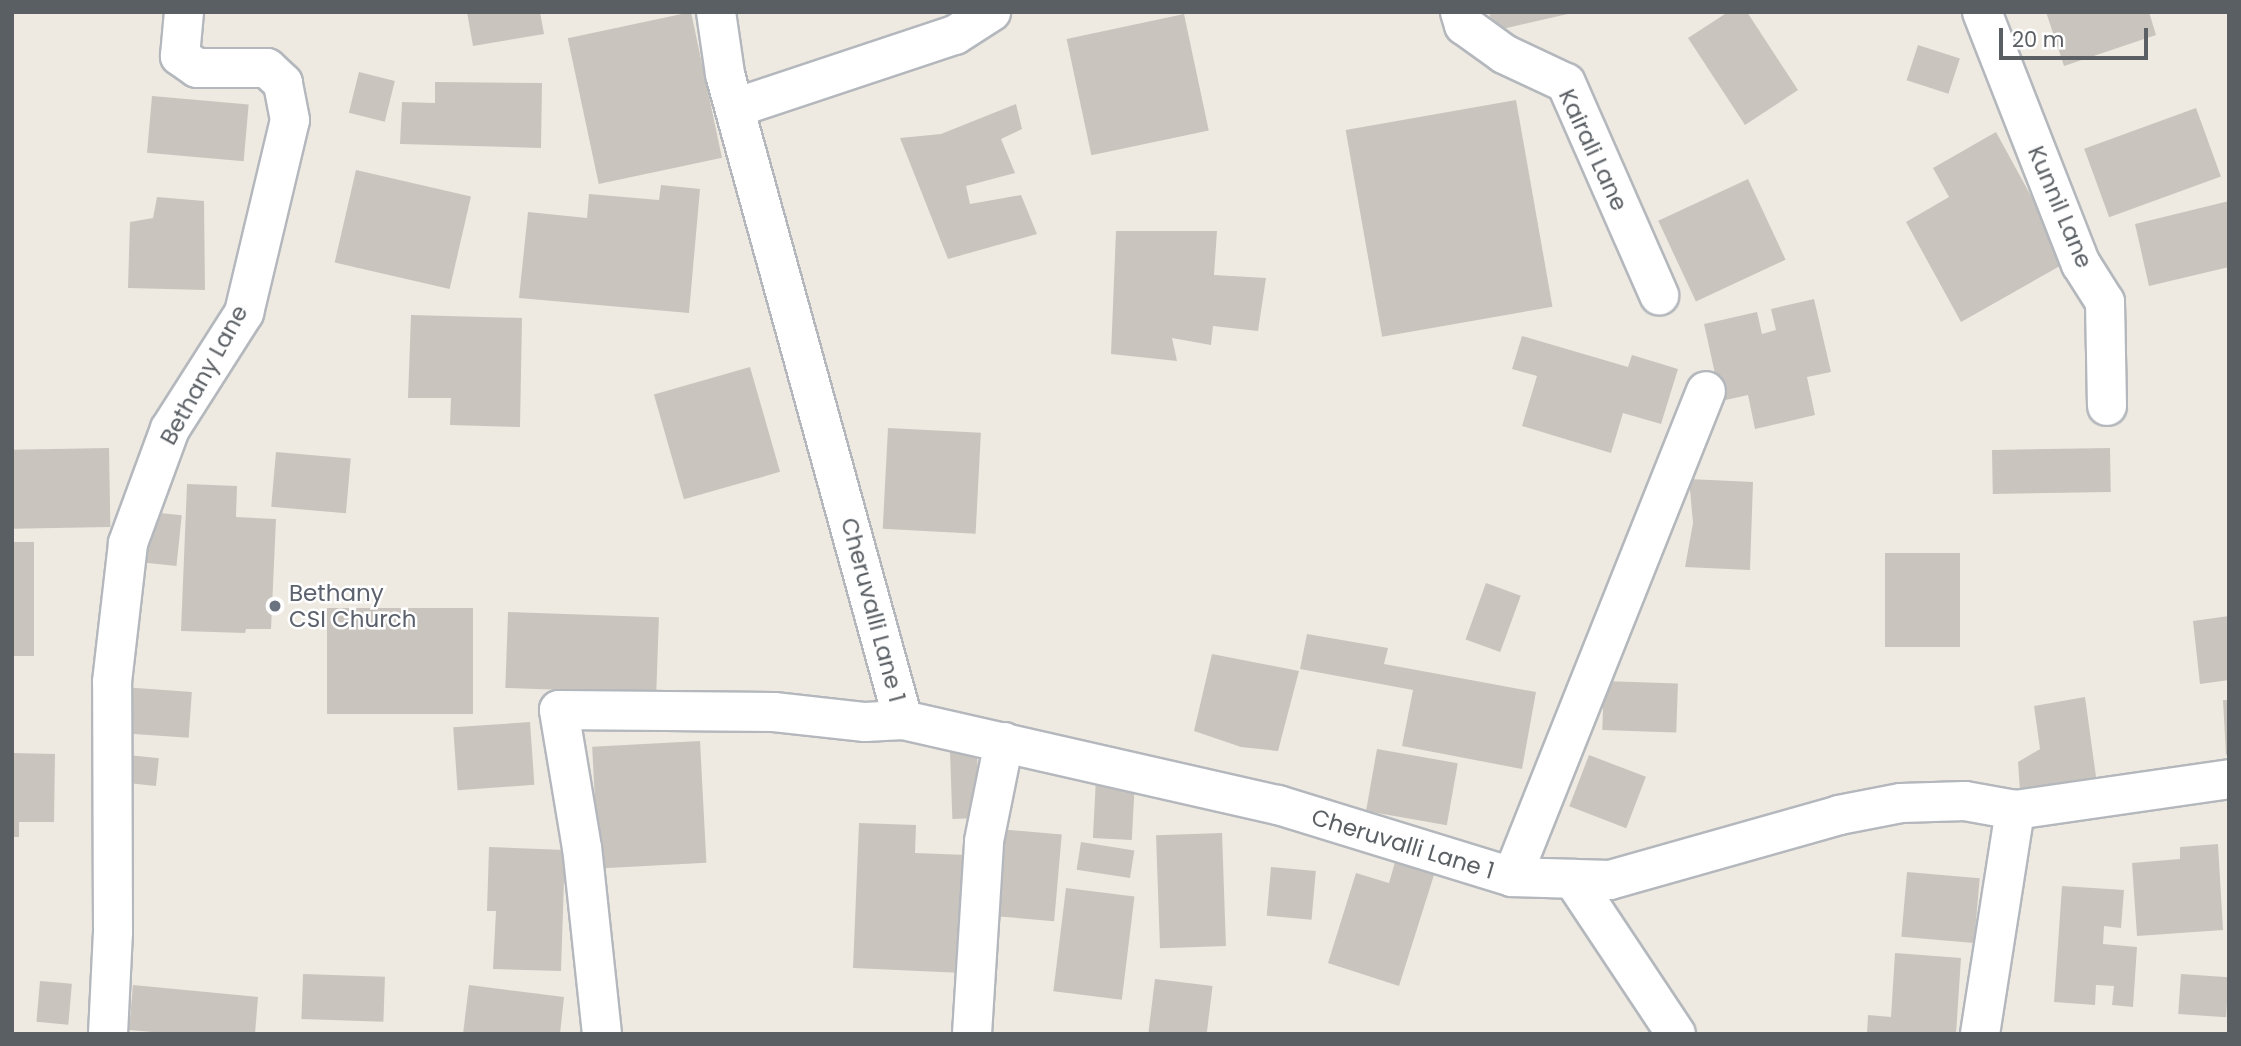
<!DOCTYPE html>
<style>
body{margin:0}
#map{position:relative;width:2241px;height:1046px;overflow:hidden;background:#eeeae1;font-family:Poppins,sans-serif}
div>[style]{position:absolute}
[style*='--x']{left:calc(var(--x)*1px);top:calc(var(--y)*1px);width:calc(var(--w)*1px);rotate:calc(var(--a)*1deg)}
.building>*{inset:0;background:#c9c5be;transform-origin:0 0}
.roads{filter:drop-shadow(2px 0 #b4b8bd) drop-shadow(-2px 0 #b4b8bd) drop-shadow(0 2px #b4b8bd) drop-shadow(0 -2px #b4b8bd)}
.minor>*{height:38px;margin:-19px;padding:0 19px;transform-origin:19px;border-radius:19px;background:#fff}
.dots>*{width:19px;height:19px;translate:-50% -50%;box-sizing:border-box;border:4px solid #fff;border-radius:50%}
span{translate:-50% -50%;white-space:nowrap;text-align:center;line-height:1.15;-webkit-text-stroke:5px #fff;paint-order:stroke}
.street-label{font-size:23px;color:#5a5f64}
.worship-label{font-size:23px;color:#5b616d}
.left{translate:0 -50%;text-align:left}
.frame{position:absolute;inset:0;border:14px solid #5a5f64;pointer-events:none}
.scale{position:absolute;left:1999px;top:28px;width:149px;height:32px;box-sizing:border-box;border:4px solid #5a5f64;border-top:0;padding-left:9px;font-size:21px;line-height:24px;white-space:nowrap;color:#5a5f64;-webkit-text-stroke:5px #fff;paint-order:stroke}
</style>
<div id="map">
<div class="building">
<i style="clip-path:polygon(467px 12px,540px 12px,544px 34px,473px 46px)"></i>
<i style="left:691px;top:12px;width:149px;height:126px;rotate:78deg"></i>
<i style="clip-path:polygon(1489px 12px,1572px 12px,1572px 13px,1494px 31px)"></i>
<i style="clip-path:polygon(1728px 12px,1747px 12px,1798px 90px,1745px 125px,1688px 38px)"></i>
<i style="clip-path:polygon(2046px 12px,2149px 12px,2156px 35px,2064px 66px)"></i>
<i style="left:1184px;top:14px;width:119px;height:120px;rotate:78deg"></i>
<i style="left:1918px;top:45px;width:44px;height:37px;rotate:18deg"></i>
<i style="left:359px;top:72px;width:37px;height:42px;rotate:14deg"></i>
<i style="clip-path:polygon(435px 82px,542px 83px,541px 148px,400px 144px,402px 102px,435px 103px)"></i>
<i style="left:152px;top:96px;width:97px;height:57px;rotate:5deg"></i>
<i style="left:1516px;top:100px;width:210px;height:173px;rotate:80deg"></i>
<i style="clip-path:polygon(1016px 104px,1022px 129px,1001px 139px,1015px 173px,966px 186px,970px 204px,1021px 195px,1037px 234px,948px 259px,900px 138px,941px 134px)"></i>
<i style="left:2196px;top:108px;width:73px;height:119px;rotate:70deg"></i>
<i style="clip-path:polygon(1996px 132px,2067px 262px,1961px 322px,1906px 222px,1949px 197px,1933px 168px)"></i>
<i style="left:356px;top:170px;width:118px;height:95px;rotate:13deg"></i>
<i style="left:1748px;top:179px;width:89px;height:99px;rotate:65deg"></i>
<i style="clip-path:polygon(661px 185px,700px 189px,689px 313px,519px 298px,528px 212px,587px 218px,589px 194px,659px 200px)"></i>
<i style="clip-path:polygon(157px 197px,204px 201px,205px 290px,128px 288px,130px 222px,153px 218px)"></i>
<i style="clip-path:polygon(2229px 201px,2229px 267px,2149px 286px,2135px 224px)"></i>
<i style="clip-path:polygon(1116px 231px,1217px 231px,1214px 275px,1266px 278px,1258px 331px,1213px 326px,1211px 345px,1172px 338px,1177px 361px,1111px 354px)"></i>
<i style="clip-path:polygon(1814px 299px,1831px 372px,1807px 377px,1815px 415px,1755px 429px,1748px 395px,1721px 401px,1704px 324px,1757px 312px,1762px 334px,1776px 330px,1771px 309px)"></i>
<i style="clip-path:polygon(411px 315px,522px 318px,520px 427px,450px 425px,451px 398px,408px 398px)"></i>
<i style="clip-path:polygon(1522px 336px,1628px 367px,1632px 355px,1678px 369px,1661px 424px,1623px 413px,1611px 453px,1522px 426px,1537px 376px,1512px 369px)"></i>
<i style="left:750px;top:367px;width:109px;height:100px;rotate:74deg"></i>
<i style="left:888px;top:428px;width:93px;height:101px;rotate:3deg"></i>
<i style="left:109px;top:448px;width:79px;height:97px;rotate:89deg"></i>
<i style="left:2110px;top:448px;width:44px;height:118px;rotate:89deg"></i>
<i style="left:276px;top:452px;width:75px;height:55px;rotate:5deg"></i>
<i style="clip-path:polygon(1689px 479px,1753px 482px,1750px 570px,1685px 567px,1693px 523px)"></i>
<i style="clip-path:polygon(187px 484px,237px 486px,236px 517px,276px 519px,271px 629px,246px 629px,245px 633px,181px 631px)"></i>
<i style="left:141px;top:511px;width:41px;height:51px;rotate:6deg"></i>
<i style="left:12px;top:542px;width:22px;height:114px"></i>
<i style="left:1885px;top:553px;width:75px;height:94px"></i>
<i style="left:1486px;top:583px;width:37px;height:60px;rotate:20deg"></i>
<i style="left:327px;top:608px;width:146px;height:106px"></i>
<i style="left:508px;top:612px;width:151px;height:76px;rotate:2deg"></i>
<i style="clip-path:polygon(2229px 616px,2229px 680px,2200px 684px,2193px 621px)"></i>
<i style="clip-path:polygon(1307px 634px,1388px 648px,1384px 664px,1536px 692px,1522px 769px,1402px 746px,1413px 690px,1300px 669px)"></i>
<i style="clip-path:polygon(1212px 654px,1299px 671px,1278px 751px,1241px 747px,1194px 731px)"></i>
<i style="left:1604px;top:681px;width:74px;height:49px;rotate:2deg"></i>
<i style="left:122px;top:687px;width:70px;height:46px;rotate:4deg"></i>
<i style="clip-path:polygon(2085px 697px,2097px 784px,2020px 791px,2018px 762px,2040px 749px,2034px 706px)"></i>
<i style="clip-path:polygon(2223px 700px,2229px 700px,2229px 754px,2226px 755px)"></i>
<i style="left:530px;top:722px;width:63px;height:77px;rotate:86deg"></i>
<i style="left:700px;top:741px;width:122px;height:108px;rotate:87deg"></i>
<i style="left:1377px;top:749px;width:82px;height:63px;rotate:10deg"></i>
<i style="left:977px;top:751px;width:67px;height:27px;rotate:88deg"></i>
<i style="clip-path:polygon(12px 753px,55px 754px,54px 822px,19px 822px,19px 837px,12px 837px)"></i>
<i style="left:128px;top:755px;width:31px;height:28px;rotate:6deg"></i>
<i style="left:1589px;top:755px;width:61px;height:55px;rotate:21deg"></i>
<i style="left:1096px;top:778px;width:39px;height:60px;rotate:3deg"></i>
<i style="clip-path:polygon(859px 823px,916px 825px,915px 853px,968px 855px,963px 973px,853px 968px)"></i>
<i style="left:998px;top:829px;width:64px;height:87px;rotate:5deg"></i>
<i style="left:1222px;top:833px;width:113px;height:66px;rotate:88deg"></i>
<i style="left:1081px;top:842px;width:54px;height:28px;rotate:9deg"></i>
<i style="clip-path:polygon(2218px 844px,2223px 930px,2137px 936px,2132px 863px,2180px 859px,2180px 847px)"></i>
<i style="clip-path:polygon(489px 847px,565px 850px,561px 971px,493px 969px,496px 911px,487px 911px)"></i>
<i style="clip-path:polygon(1395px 862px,1434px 875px,1399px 986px,1328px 963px,1356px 873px,1389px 883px)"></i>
<i style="left:1271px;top:867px;width:45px;height:49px;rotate:5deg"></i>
<i style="left:1907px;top:872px;width:73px;height:65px;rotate:5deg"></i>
<i style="clip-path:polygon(2062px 886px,2124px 890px,2121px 928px,2104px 926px,2103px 944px,2137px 947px,2133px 1007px,2112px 1005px,2114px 986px,2096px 985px,2095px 1005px,2054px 1002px)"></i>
<i style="left:1066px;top:888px;width:69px;height:104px;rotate:7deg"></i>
<i style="clip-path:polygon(1895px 953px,1961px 958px,1956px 1034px,1867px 1034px,1868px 1015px,1891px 1017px)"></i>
<i style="left:303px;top:974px;width:82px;height:45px;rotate:2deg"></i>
<i style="left:2181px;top:974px;width:48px;height:40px;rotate:4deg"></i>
<i style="left:1155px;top:979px;width:58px;height:55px;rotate:7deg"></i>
<i style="left:40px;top:981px;width:32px;height:41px;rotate:5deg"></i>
<i style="clip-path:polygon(133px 985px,258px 997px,255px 1034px,175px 1034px,129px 1030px)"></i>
<i style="clip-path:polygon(469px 985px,564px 997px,560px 1034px,463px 1034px)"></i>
</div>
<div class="roads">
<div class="minor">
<i style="--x:716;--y:12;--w:63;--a:81.7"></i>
<i style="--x:725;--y:74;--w:670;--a:74.59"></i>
<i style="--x:903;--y:720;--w:385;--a:12.8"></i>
<i style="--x:1278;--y:805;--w:245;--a:17.1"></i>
<i style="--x:1512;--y:877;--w:523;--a:-68.24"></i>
<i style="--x:1460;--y:12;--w:14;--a:73"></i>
<i style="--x:1464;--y:25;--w:49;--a:35.9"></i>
<i style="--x:1504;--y:54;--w:68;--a:25.1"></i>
<i style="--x:1566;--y:83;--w:232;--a:66.3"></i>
<i style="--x:1982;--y:12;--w:271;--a:68.6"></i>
<i style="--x:2081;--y:264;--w:45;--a:57.7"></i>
<i style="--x:2105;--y:302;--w:104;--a:88.9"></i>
<i style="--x:735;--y:108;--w:232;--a:-18.4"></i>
<i style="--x:955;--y:35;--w:43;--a:-32.6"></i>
<i style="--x:1512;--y:877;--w:98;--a:1.8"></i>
<i style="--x:1610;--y:880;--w:238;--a:-15.8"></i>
<i style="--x:1839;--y:815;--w:63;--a:-11"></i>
<i style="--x:1901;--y:803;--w:64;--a:-1.8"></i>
<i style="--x:1965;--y:801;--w:51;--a:10.2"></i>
<i style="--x:2015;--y:810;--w:216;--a:-8.2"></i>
<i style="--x:1573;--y:879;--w:186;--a:56.4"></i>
<i style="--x:108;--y:1034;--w:102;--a:-87.2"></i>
<i style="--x:113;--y:932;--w:250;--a:-90.2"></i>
<i style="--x:112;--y:682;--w:140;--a:-83.4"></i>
<i style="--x:128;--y:543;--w:121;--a:-69.8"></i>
<i style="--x:170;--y:429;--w:138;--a:-57.5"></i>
<i style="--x:244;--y:313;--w:198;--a:-76.6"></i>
<i style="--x:290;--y:120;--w:38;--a:-101"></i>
<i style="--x:283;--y:83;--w:22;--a:-137"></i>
<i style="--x:267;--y:68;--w:70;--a:180"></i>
<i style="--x:197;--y:68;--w:21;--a:-145"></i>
<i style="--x:180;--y:56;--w:44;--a:-84.8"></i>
<i style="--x:602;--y:1034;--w:187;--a:-96.1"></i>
<i style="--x:582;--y:848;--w:140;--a:-99.5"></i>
<i style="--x:559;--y:710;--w:215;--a:0.5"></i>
<i style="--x:774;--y:712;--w:92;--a:6.3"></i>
<i style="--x:865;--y:722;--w:38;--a:-3"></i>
<i style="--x:972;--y:1034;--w:193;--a:-86.4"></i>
<i style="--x:984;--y:841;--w:101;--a:-78.6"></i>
<i style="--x:1980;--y:1034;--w:227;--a:-81.1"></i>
</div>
</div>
<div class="dots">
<i style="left:275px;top:606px;background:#6b7280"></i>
</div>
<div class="street-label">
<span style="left:1593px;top:150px;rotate:65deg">Kairali Lane</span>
<span style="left:2060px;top:207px;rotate:67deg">Kunnil Lane</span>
<span style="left:204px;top:375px;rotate:-61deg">Bethany Lane</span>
<span style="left:873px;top:610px;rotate:75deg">Cheruvalli Lane 1</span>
<span style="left:1403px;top:844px;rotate:17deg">Cheruvalli Lane 1</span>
</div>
<div class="worship-label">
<span class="left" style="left:289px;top:606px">Bethany<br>CSI Church</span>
</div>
<div class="frame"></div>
<div class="scale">20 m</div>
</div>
